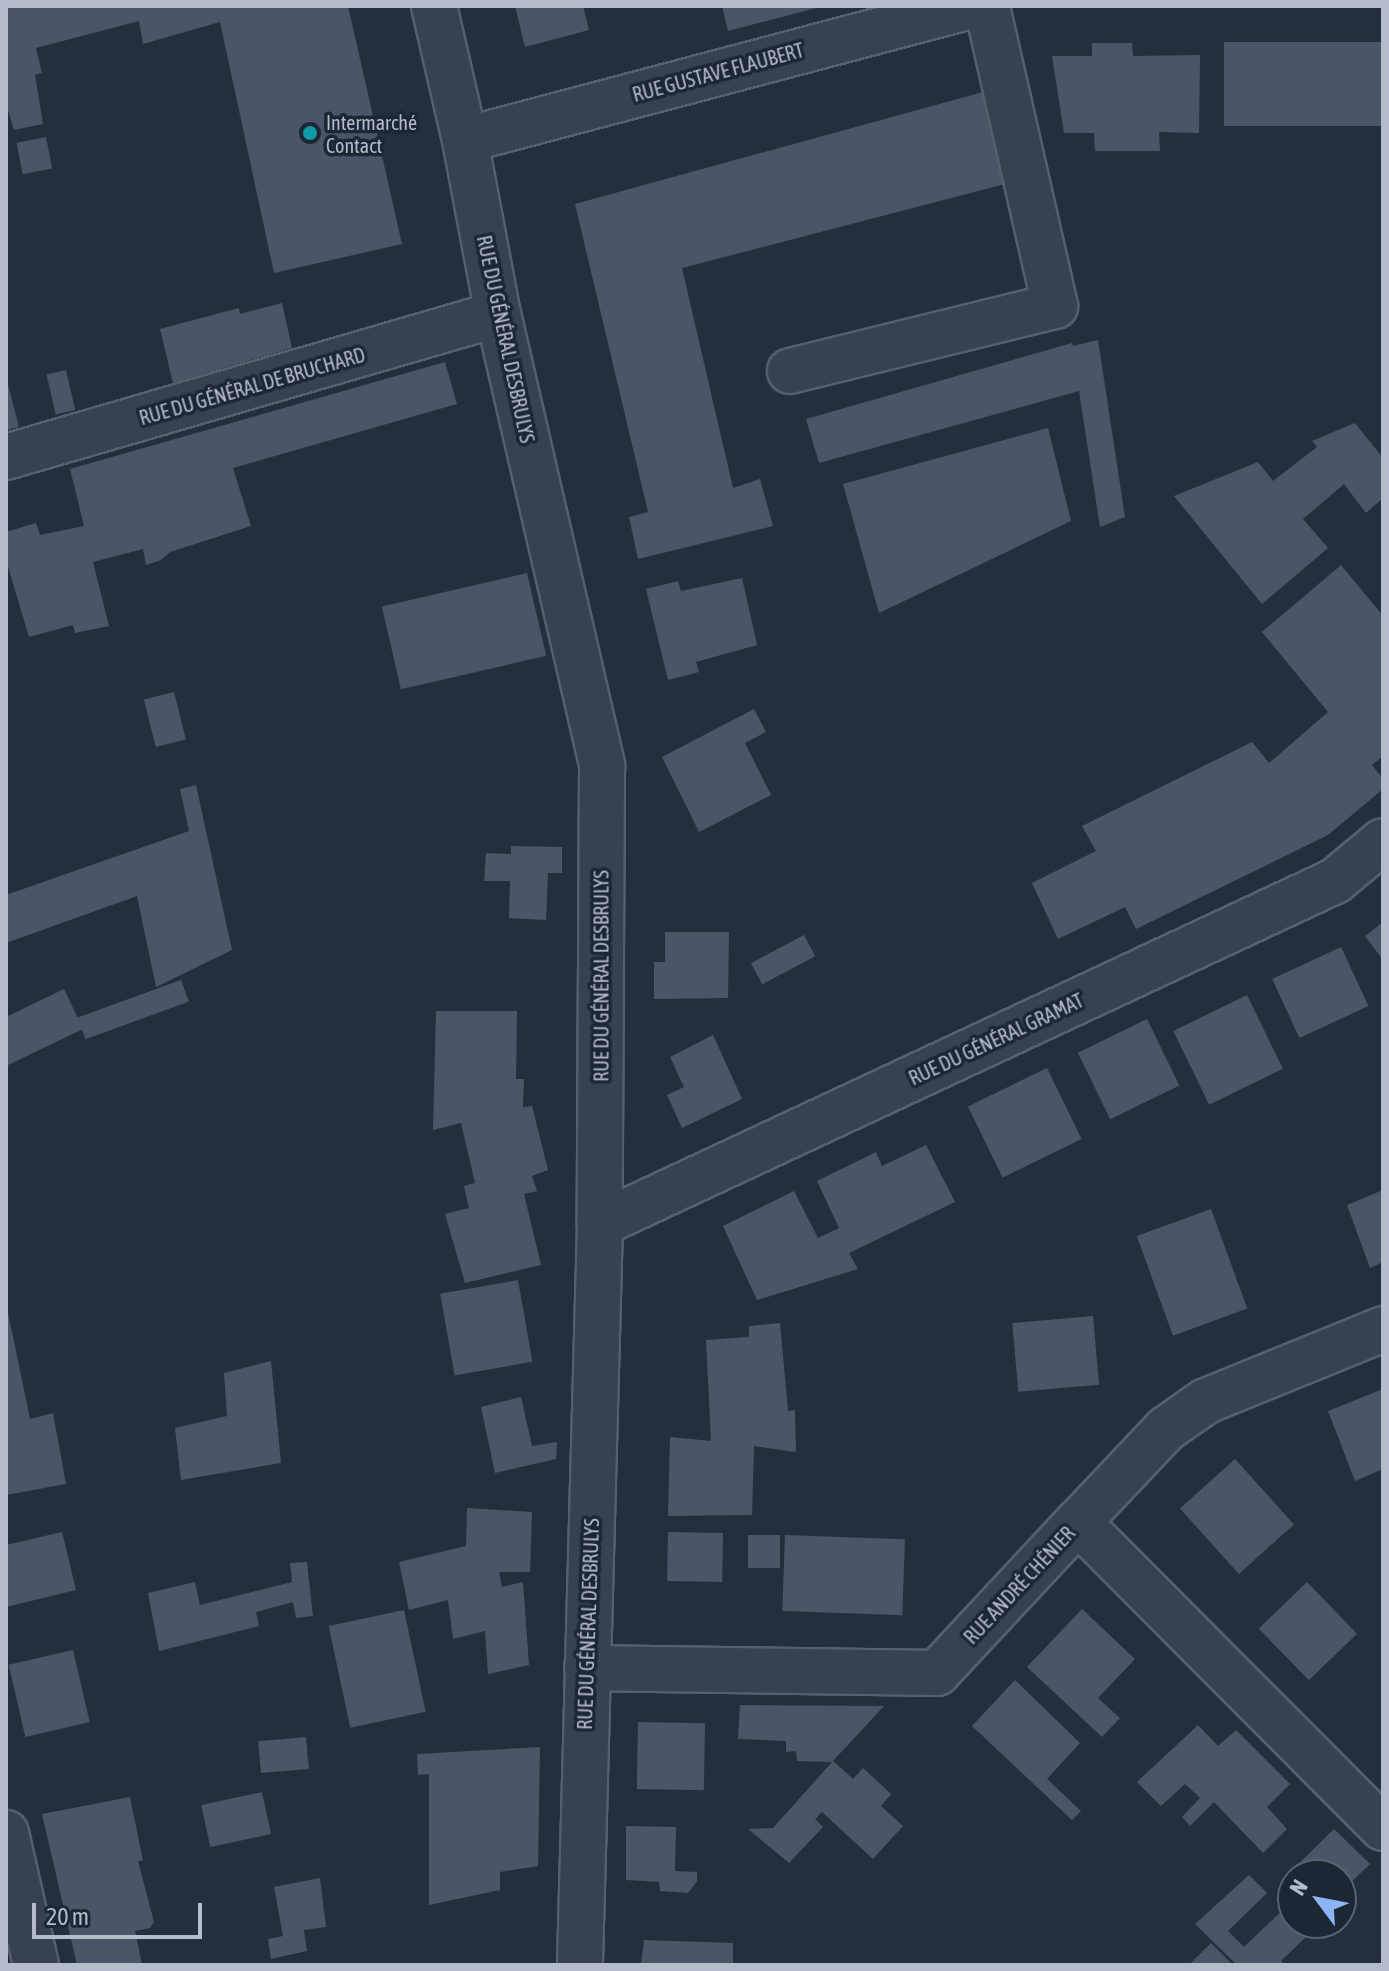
<!DOCTYPE html>
<meta charset="utf-8">
<style>
body{margin:0}
#map{position:relative;width:1389px;height:1971px;overflow:hidden;background:#242f3e;font-family:"Asap Condensed",sans-serif}
div>[style]{position:absolute}
[style*='--x']{left:calc(var(--x)*1px);top:calc(var(--y)*1px);width:calc(var(--w)*1px);rotate:calc(var(--a)*1deg)}
.building>*{inset:0;background:#4a5667;transform-origin:0 0}
.roads{filter:drop-shadow(2px 0 #565f6c) drop-shadow(-2px 0 #565f6c) drop-shadow(0 2px #565f6c) drop-shadow(0 -2px #565f6c)}
.minor>*{height:44px;margin:-22px;padding:0 22px;transform-origin:22px;border-radius:22px;background:#38414e}
.dots>*{width:22px;height:22px;translate:-50% -50%;box-sizing:border-box;border:4px solid #1d2633;border-radius:50%}
span{translate:-50% -50%;white-space:nowrap;text-align:center;line-height:1.15;-webkit-text-stroke:7px #1d2633;paint-order:stroke}
.street-label{font-size:20px;color:#b4bcc9}
.poi-label{font-size:20px;color:#b4bcc9}
.left{translate:0 -50%;text-align:left}
.frame{position:absolute;inset:0;border:8px solid #b4bcc9;pointer-events:none}
.north{position:absolute;left:1277px;top:1859px;width:80px;height:80px;box-sizing:border-box;background:#1d2633;border:2px solid #59626f;border-radius:50%;rotate:302deg;font-size:22px;font-weight:700;line-height:32px;text-align:center;color:#b4bcc9}
.north::after{content:'';display:block;margin:auto;width:28px;height:36px;background:#8bb4f7;clip-path:polygon(50% 0,100% 100%,50% 72%,0 100%)}
.scale{position:absolute;left:32px;top:1903px;width:170px;height:36px;box-sizing:border-box;border:4px solid #b4bcc9;border-top:0;padding-left:10px;font-size:24px;line-height:28px;white-space:nowrap;color:#b4bcc9;-webkit-text-stroke:6px #1d2633;paint-order:stroke}
</style>
<div id="map">
<div class="building">
<i style="clip-path:polygon(6px 6px,348px 6px,402px 244px,274px 273px,220px 22px,143px 44px,139px 21px,36px 48px,42px 73px,35px 75px,43px 124px,14px 130px,6px 104px)"></i>
<i style="clip-path:polygon(515px 6px,583px 6px,589px 30px,525px 47px)"></i>
<i style="clip-path:polygon(722px 6px,820px 6px,820px 7px,728px 31px)"></i>
<i style="left:1224px;top:42px;width:159px;height:84px"></i>
<i style="clip-path:polygon(1092px 43px,1132px 43px,1133px 56px,1200px 55px,1199px 133px,1159px 132px,1160px 151px,1095px 151px,1094px 133px,1064px 133px,1052px 56px,1092px 56px)"></i>
<i style="clip-path:polygon(983px 92px,1005px 184px,682px 268px,733px 488px,760px 479px,773px 526px,638px 559px,629px 517px,648px 512px,575px 204px)"></i>
<i style="left:46px;top:137px;width:32px;height:30px;rotate:79deg"></i>
<i style="clip-path:polygon(282px 303px,292px 348px,173px 383px,160px 329px,239px 308px,240px 314px)"></i>
<i style="clip-path:polygon(1098px 340px,1125px 517px,1100px 527px,1079px 391px,819px 463px,806px 419px,1072px 343px,1073px 346px)"></i>
<i style="clip-path:polygon(445px 362px,457px 404px,233px 468px,251px 526px,170px 552px,161px 560px,146px 565px,143px 549px,93px 562px,109px 626px,75px 633px,73px 625px,29px 637px,6px 560px,6px 532px,36px 523px,40px 535px,84px 526px,70px 469px)"></i>
<i style="left:66px;top:370px;width:41px;height:20px;rotate:77deg"></i>
<i style="clip-path:polygon(6px 377px,19px 427px,6px 430px)"></i>
<i style="clip-path:polygon(1355px 423px,1383px 458px,1383px 498px,1366px 513px,1344px 484px,1303px 519px,1328px 548px,1262px 604px,1174px 496px,1258px 462px,1273px 481px,1317px 447px,1312px 441px)"></i>
<i style="clip-path:polygon(1048px 428px,1071px 521px,879px 613px,843px 484px)"></i>
<i style="clip-path:polygon(1341px 565px,1383px 616px,1383px 756px,1372px 765px,1383px 779px,1383px 789px,1328px 835px,1136px 929px,1125px 907px,1058px 939px,1032px 883px,1096px 851px,1082px 826px,1252px 742px,1269px 763px,1328px 712px,1262px 632px)"></i>
<i style="left:527px;top:573px;width:85px;height:149px;rotate:77deg"></i>
<i style="clip-path:polygon(742px 578px,757px 645px,696px 662px,699px 672px,668px 680px,646px 589px,678px 581px,681px 591px)"></i>
<i style="left:174px;top:692px;width:49px;height:31px;rotate:76deg"></i>
<i style="clip-path:polygon(754px 709px,766px 732px,745px 743px,771px 795px,699px 832px,662px 757px)"></i>
<i style="clip-path:polygon(196px 785px,232px 950px,156px 987px,137px 896px,6px 943px,6px 895px,189px 831px,180px 789px)"></i>
<i style="clip-path:polygon(511px 846px,562px 847px,562px 873px,548px 873px,546px 920px,509px 918px,510px 881px,484px 881px,486px 853px,511px 854px)"></i>
<i style="clip-path:polygon(1383px 922px,1383px 960px,1365px 936px)"></i>
<i style="clip-path:polygon(665px 932px,729px 932px,728px 998px,654px 999px,654px 962px,665px 962px)"></i>
<i style="left:804px;top:935px;width:24px;height:60px;rotate:62deg"></i>
<i style="left:1341px;top:947px;width:65px;height:76px;rotate:65deg"></i>
<i style="left:181px;top:980px;width:23px;height:110px;rotate:70deg"></i>
<i style="clip-path:polygon(64px 989px,83px 1029px,6px 1066px,6px 1017px)"></i>
<i style="left:1247px;top:995px;width:82px;height:82px;rotate:64deg"></i>
<i style="clip-path:polygon(436px 1011px,517px 1011px,516px 1079px,524px 1079px,523px 1107px,532px 1106px,548px 1170px,532px 1176px,537px 1191px,524px 1194px,541px 1265px,465px 1283px,445px 1214px,469px 1208px,464px 1186px,475px 1183px,461px 1123px,433px 1130px)"></i>
<i style="left:1147px;top:1019px;width:74px;height:77px;rotate:64deg"></i>
<i style="clip-path:polygon(713px 1035px,742px 1099px,682px 1128px,667px 1095px,684px 1087px,670px 1057px)"></i>
<i style="left:1047px;top:1068px;width:79px;height:88px;rotate:64deg"></i>
<i style="clip-path:polygon(926px 1145px,955px 1202px,849px 1253px,858px 1269px,757px 1300px,723px 1226px,794px 1191px,818px 1238px,839px 1228px,817px 1181px,876px 1152px,882px 1166px)"></i>
<i style="clip-path:polygon(1383px 1190px,1383px 1262px,1370px 1268px,1347px 1205px)"></i>
<i style="left:1211px;top:1209px;width:106px;height:79px;rotate:70deg"></i>
<i style="left:518px;top:1280px;width:83px;height:79px;rotate:80deg"></i>
<i style="clip-path:polygon(6px 1303px,30px 1419px,53px 1413px,66px 1484px,6px 1495px)"></i>
<i style="left:1093px;top:1316px;width:69px;height:81px;rotate:85deg"></i>
<i style="clip-path:polygon(780px 1323px,788px 1411px,795px 1410px,796px 1452px,754px 1446px,752px 1515px,668px 1516px,670px 1437px,711px 1441px,706px 1340px,749px 1337px,749px 1326px)"></i>
<i style="clip-path:polygon(271px 1361px,281px 1463px,181px 1480px,175px 1428px,227px 1416px,224px 1373px)"></i>
<i style="clip-path:polygon(1383px 1389px,1383px 1469px,1355px 1481px,1328px 1411px)"></i>
<i style="clip-path:polygon(521px 1397px,532px 1446px,557px 1442px,556px 1459px,495px 1473px,481px 1407px)"></i>
<i style="left:1235px;top:1459px;width:88px;height:74px;rotate:48deg"></i>
<i style="clip-path:polygon(467px 1508px,532px 1512px,530px 1572px,499px 1572px,502px 1587px,523px 1582px,529px 1665px,488px 1674px,485px 1631px,453px 1639px,448px 1600px,409px 1610px,399px 1562px,466px 1546px)"></i>
<i style="clip-path:polygon(62px 1532px,76px 1590px,6px 1607px,6px 1545px)"></i>
<i style="left:668px;top:1532px;width:55px;height:49px;rotate:1deg"></i>
<i style="left:748px;top:1535px;width:32px;height:33px"></i>
<i style="left:785px;top:1535px;width:120px;height:76px;rotate:2deg"></i>
<i style="clip-path:polygon(307px 1562px,313px 1616px,296px 1618px,293px 1602px,256px 1612px,259px 1626px,159px 1651px,148px 1593px,195px 1582px,200px 1605px,292px 1582px,290px 1563px)"></i>
<i style="left:1307px;top:1582px;width:72px;height:67px;rotate:46deg"></i>
<i style="clip-path:polygon(1082px 1609px,1135px 1659px,1098px 1698px,1120px 1718px,1102px 1737px,1027px 1667px)"></i>
<i style="left:404px;top:1610px;width:104px;height:77px;rotate:78deg"></i>
<i style="left:73px;top:1650px;width:74px;height:66px;rotate:77deg"></i>
<i style="clip-path:polygon(1015px 1680px,1080px 1743px,1047px 1779px,1081px 1811px,1072px 1820px,972px 1726px)"></i>
<i style="clip-path:polygon(740px 1705px,884px 1706px,832px 1762px,797px 1761px,796px 1751px,786px 1752px,786px 1741px,738px 1739px)"></i>
<i style="left:638px;top:1722px;width:67px;height:67px;rotate:1deg"></i>
<i style="clip-path:polygon(1198px 1725px,1218px 1746px,1236px 1730px,1290px 1784px,1267px 1807px,1287px 1829px,1263px 1853px,1214px 1802px,1190px 1826px,1182px 1817px,1200px 1798px,1185px 1784px,1161px 1806px,1137px 1782px)"></i>
<i style="left:306px;top:1737px;width:32px;height:48px;rotate:85deg"></i>
<i style="clip-path:polygon(540px 1747px,538px 1866px,500px 1872px,500px 1890px,429px 1905px,429px 1774px,418px 1775px,417px 1754px)"></i>
<i style="clip-path:polygon(833px 1761px,853px 1779px,863px 1768px,891px 1794px,881px 1806px,903px 1826px,873px 1859px,822px 1812px,815px 1819px,823px 1827px,789px 1863px,748px 1829px,773px 1828px)"></i>
<i style="left:262px;top:1792px;width:43px;height:62px;rotate:78deg"></i>
<i style="clip-path:polygon(130px 1797px,143px 1861px,138px 1861px,154px 1922px,150px 1928px,135px 1931px,142px 1965px,77px 1965px,42px 1814px)"></i>
<i style="clip-path:polygon(626px 1826px,676px 1827px,675px 1871px,697px 1872px,697px 1881px,688px 1893px,660px 1891px,659px 1882px,626px 1880px)"></i>
<i style="clip-path:polygon(1334px 1829px,1370px 1864px,1341px 1892px,1341px 1875px,1293px 1875px,1293px 1894px,1281px 1881px)"></i>
<i style="clip-path:polygon(1249px 1875px,1267px 1893px,1228px 1931px,1244px 1947px,1286px 1907px,1293px 1914px,1293px 1923px,1302px 1923px,1311px 1932px,1281px 1961px,1286px 1965px,1237px 1965px,1195px 1924px)"></i>
<i style="clip-path:polygon(320px 1878px,326px 1927px,304px 1930px,307px 1951px,271px 1959px,268px 1939px,283px 1936px,274px 1887px)"></i>
<i style="clip-path:polygon(644px 1940px,733px 1943px,733px 1965px,641px 1965px)"></i>
<i style="clip-path:polygon(1211px 1943px,1233px 1965px,1189px 1965px)"></i>
</div>
<div class="roads">
<div class="minor">
<i style="--x:434;--y:6;--w:138;--a:77"></i>
<i style="--x:465;--y:140;--w:177;--a:79.3"></i>
<i style="--x:498;--y:314;--w:464;--a:77"></i>
<i style="--x:602;--y:766;--w:458;--a:90.3"></i>
<i style="--x:600;--y:1224;--w:741;--a:91.55"></i>
<i style="--x:465;--y:140;--w:523;--a:-14.83"></i>
<i style="--x:790;--y:371;--w:273;--a:-13.8"></i>
<i style="--x:1055;--y:306;--w:308;--a:-102.8"></i>
<i style="--x:6;--y:457;--w:512;--a:-16.21"></i>
<i style="--x:600;--y:1224;--w:811;--a:-25.02"></i>
<i style="--x:1335;--y:881;--w:62;--a:-39.8"></i>
<i style="--x:1078;--y:1522;--w:128;--a:-46.6"></i>
<i style="--x:1166;--y:1429;--w:49;--a:-35"></i>
<i style="--x:1206;--y:1401;--w:191;--a:-22.1"></i>
<i style="--x:587;--y:1668;--w:350;--a:0.8"></i>
<i style="--x:937;--y:1673;--w:207;--a:-47"></i>
<i style="--x:1078;--y:1522;--w:432;--a:45.1"></i>
<i style="--x:6;--y:1833;--w:135;--a:77.2"></i>
</div>
</div>
<div class="dots">
<i style="left:310px;top:133px;background:#0f9aa8"></i>
</div>
<div class="street-label">
<span style="left:718px;top:72px;rotate:-15deg">RUE GUSTAVE FLAUBERT</span>
<span style="left:506px;top:339px;rotate:78deg">RUE DU GÉNÉRAL DESBRULYS</span>
<span style="left:252px;top:386px;rotate:-16deg">RUE DU GÉNÉRAL DE BRUCHARD</span>
<span style="left:601px;top:976px;rotate:-90deg">RUE DU GÉNÉRAL DESBRULYS</span>
<span style="left:996px;top:1039px;rotate:-25deg">RUE DU GÉNÉRAL GRAMAT</span>
<span style="left:1019px;top:1585px;rotate:-47deg">RUE ANDRÉ CHÉNIER</span>
<span style="left:588px;top:1624px;rotate:-88deg">RUE DU GÉNÉRAL DESBRULYS</span>
</div>
<div class="poi-label">
<span class="left" style="left:326px;top:134px">Intermarché<br>Contact</span>
</div>
<div class="frame"></div>
<div class="north">N</div>
<div class="scale">20 m</div>
</div>
